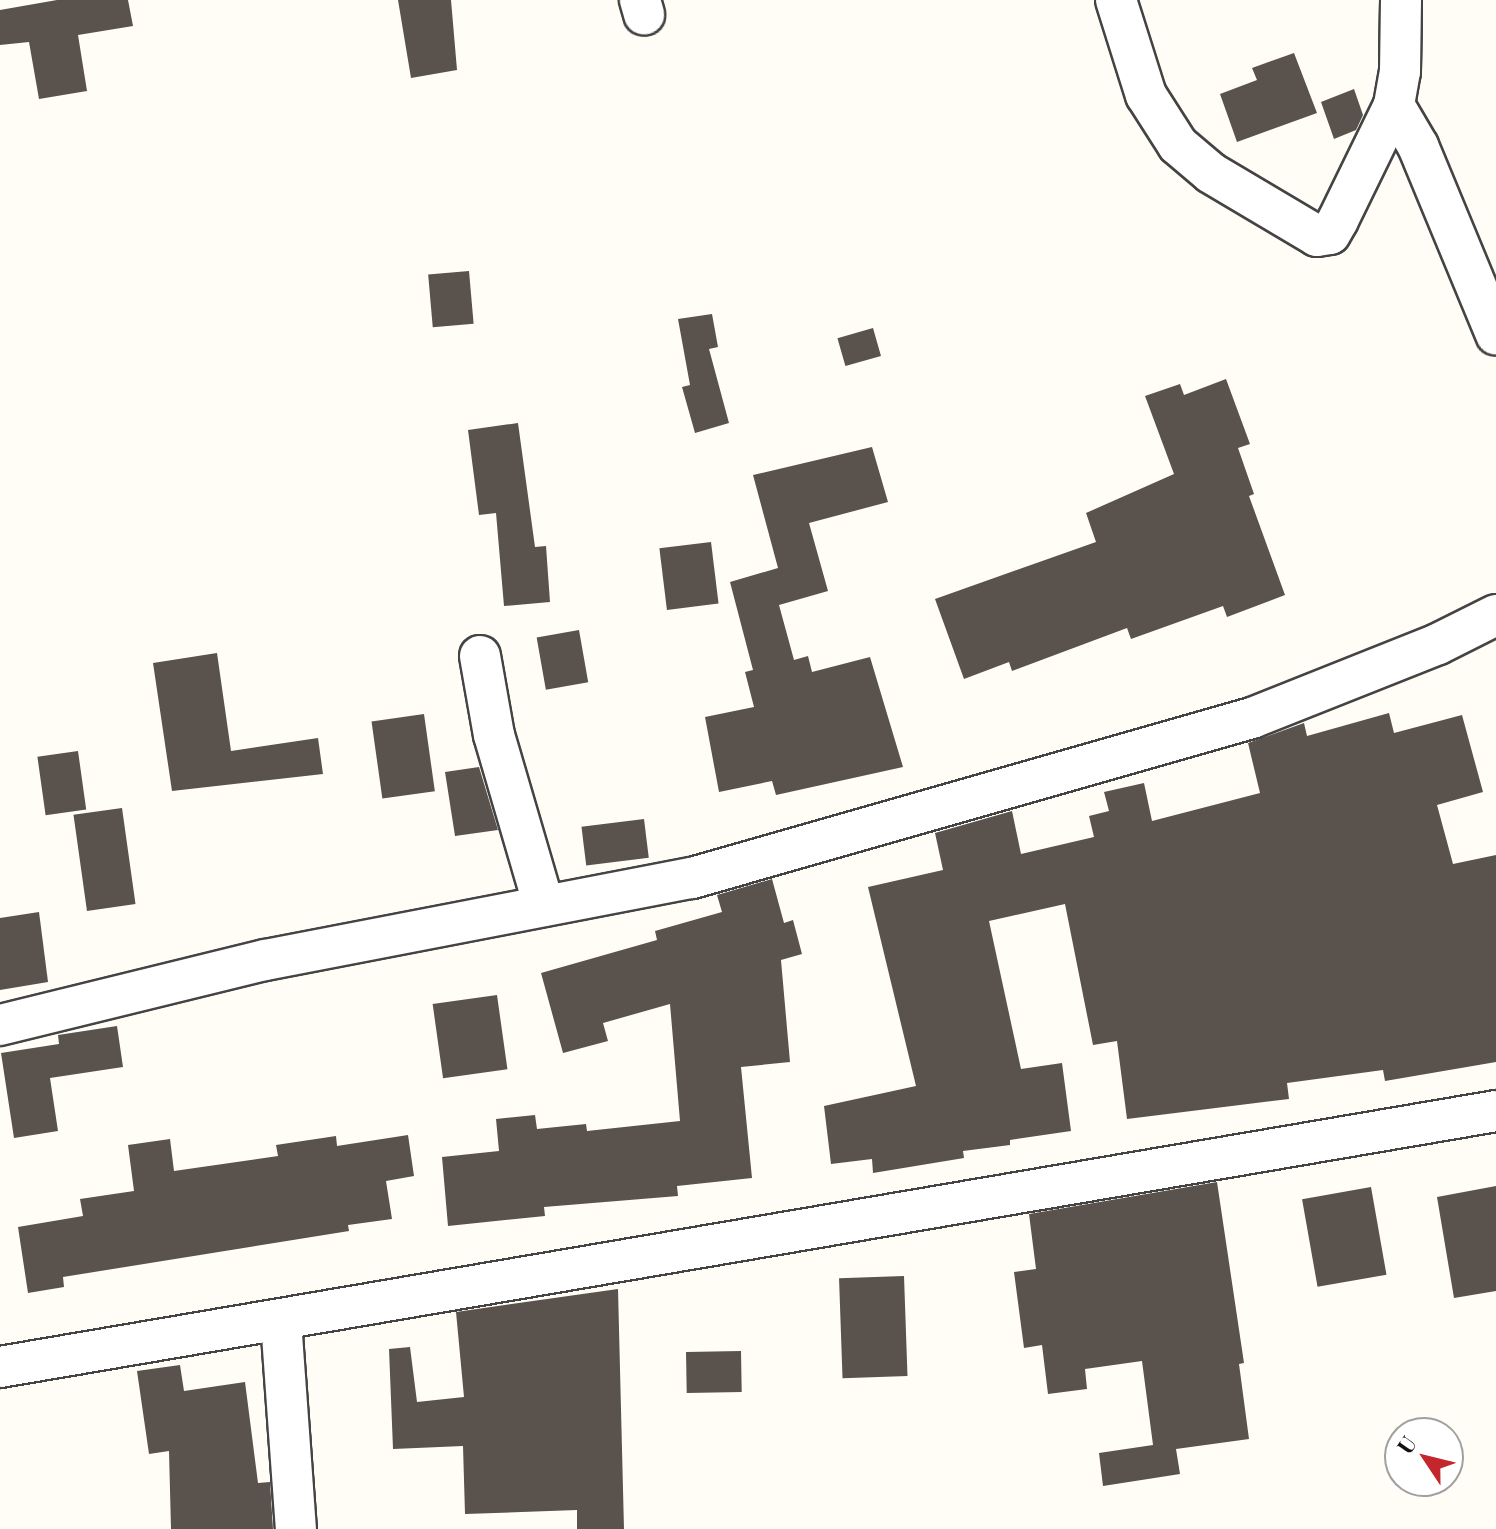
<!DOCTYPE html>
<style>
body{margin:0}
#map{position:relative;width:1496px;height:1529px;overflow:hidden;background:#fffdf5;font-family:"Playfair Display",serif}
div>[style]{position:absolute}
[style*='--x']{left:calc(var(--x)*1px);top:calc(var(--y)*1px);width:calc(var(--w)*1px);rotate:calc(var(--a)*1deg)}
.building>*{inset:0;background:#5a524d;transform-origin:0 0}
.roads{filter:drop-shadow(2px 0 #444) drop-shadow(-2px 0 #444) drop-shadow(0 2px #444) drop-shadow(0 -2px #444)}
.minor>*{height:40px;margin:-20px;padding:0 20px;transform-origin:20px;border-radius:20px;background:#fff}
span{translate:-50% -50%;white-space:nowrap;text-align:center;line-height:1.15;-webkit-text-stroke:8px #fff;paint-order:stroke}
.north{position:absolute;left:1384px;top:1417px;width:80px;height:80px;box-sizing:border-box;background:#fff;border:2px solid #a0a0a0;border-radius:50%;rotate:305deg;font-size:22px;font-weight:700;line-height:32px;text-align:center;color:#111}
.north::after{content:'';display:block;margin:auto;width:28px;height:36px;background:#c4262e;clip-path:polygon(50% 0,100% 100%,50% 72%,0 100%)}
</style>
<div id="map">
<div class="building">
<i style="clip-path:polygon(57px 0,128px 0,133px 26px,78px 35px,87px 91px,39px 99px,29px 42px,0 45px,0 10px)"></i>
<i style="clip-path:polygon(398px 0,451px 0,457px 70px,411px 78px)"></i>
<i style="clip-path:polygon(1294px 53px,1317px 113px,1237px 142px,1220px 94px,1257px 80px,1252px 68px)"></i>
<i style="clip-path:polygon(1354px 89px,1363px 115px,1356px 130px,1334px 139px,1321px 102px)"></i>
<i style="left:469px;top:271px;width:53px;height:41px;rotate:85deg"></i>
<i style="clip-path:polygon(712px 314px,718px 347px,709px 349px,729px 423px,695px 433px,682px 387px,690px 385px,678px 319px)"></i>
<i style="left:873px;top:328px;width:29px;height:37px;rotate:74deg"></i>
<i style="clip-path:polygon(1226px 379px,1250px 444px,1238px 448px,1254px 494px,1249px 496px,1285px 595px,1227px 617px,1223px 606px,1131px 639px,1127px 628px,1012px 671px,1009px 662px,964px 679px,935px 599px,1096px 542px,1086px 513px,1174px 474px,1145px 396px,1180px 384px,1184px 395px)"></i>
<i style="clip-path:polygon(518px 423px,535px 547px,546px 546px,550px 602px,504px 606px,496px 513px,479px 515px,468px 430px)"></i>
<i style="clip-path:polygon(872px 447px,888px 502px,809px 523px,828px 591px,779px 605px,794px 660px,808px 656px,812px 672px,870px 657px,903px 767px,776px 795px,772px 781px,719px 792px,705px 717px,754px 707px,745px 672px,753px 670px,730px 582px,778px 568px,753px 475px)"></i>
<i style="left:711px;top:542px;width:62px;height:52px;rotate:83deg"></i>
<i style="left:579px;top:630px;width:53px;height:43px;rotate:80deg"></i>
<i style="clip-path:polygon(217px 653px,231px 751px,318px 738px,323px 774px,172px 791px,153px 663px)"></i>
<i style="clip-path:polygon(1389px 713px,1394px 733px,1462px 715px,1483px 792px,1437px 805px,1453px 864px,1496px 855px,1496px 1062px,1385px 1081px,1383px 1070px,1287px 1083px,1289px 1099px,1127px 1119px,1117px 1041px,1093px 1045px,1065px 904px,989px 921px,1021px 1069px,1062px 1063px,1071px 1131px,1010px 1140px,1010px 1145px,963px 1151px,964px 1158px,873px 1173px,872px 1159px,831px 1164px,824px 1106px,916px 1086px,868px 887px,943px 870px,935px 833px,1012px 811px,1021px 854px,1094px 837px,1089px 816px,1109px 811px,1104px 792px,1144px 783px,1152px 821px,1260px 793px,1248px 743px,1304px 723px,1307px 736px)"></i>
<i style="left:424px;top:714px;width:78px;height:53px;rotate:82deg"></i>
<i style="left:78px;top:751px;width:59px;height:41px;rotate:82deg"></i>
<i style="clip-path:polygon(479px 767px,498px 830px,455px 836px,445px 772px)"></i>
<i style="left:122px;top:808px;width:97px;height:49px;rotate:82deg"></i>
<i style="left:644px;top:819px;width:39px;height:63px;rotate:83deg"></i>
<i style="clip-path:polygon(772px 879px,784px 923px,793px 920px,802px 954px,781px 960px,790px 1062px,741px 1067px,752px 1178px,677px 1186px,678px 1196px,544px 1207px,545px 1216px,448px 1226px,442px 1157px,499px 1151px,496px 1119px,535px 1115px,537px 1129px,586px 1124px,587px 1131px,680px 1121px,670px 1004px,603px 1023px,608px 1041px,563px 1053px,541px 973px,657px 940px,655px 931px,722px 912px,717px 895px)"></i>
<i style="clip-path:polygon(39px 912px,48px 982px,0 990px,0 918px)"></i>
<i style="left:497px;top:995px;width:75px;height:65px;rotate:82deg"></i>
<i style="clip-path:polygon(117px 1026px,123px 1067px,50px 1078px,58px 1131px,14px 1138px,1px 1053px,59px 1044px,58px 1035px)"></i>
<i style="clip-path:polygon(408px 1135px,414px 1176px,386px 1181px,392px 1219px,348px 1225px,349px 1231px,63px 1277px,64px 1287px,28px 1293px,18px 1227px,83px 1216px,80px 1199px,134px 1191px,128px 1145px,170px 1139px,174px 1171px,278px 1156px,276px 1145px,336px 1136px,337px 1146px)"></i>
<i style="clip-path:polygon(1217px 1182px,1244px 1363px,1239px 1364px,1249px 1439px,1176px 1449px,1180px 1474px,1103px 1486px,1099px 1453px,1153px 1445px,1142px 1361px,1085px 1369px,1087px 1389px,1048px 1394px,1042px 1345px,1024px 1348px,1014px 1272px,1036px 1269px,1029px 1214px)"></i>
<i style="clip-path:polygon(1496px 1186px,1496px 1291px,1454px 1298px,1437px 1197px)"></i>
<i style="left:1371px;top:1187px;width:89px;height:70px;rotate:80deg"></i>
<i style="left:904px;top:1276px;width:100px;height:65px;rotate:88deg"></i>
<i style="clip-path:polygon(618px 1289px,624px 1529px,577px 1529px,577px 1510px,465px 1514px,463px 1446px,393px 1449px,389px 1349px,410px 1347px,417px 1402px,464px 1397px,456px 1312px)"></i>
<i style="left:741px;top:1351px;width:41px;height:55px;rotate:89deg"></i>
<i style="clip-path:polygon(180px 1365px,184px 1391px,245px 1382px,258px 1483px,270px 1482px,273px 1529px,171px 1529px,169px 1451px,149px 1454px,137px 1371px)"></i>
</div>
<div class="roads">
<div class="minor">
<i style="--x:640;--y:0;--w:15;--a:74"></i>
<i style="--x:1116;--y:0;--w:100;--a:72.5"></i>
<i style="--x:1146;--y:95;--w:59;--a:57.4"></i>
<i style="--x:1178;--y:145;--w:43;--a:40.3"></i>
<i style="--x:1211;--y:173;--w:123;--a:30.7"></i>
<i style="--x:1317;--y:236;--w:13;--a:-9"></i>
<i style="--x:1330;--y:234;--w:16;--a:-60"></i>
<i style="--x:1338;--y:220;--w:128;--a:-64"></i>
<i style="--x:1394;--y:105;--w:34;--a:-80"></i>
<i style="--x:1400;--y:72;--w:72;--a:-89.2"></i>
<i style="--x:1394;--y:105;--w:48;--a:59.7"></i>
<i style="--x:1418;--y:146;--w:204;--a:67.5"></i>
<i style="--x:480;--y:656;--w:80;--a:80"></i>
<i style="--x:494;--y:735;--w:178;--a:73.7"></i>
<i style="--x:0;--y:1025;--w:273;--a:-13.8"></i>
<i style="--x:265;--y:960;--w:435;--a:-10.9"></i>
<i style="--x:692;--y:878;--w:582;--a:-15.95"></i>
<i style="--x:1252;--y:718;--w:200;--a:-21.7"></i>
<i style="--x:1438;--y:644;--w:65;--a:-26.6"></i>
<i style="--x:281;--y:1321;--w:209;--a:85.9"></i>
<i style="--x:0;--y:1367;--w:1518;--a:-9.71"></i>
</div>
</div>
<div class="north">U</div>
</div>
